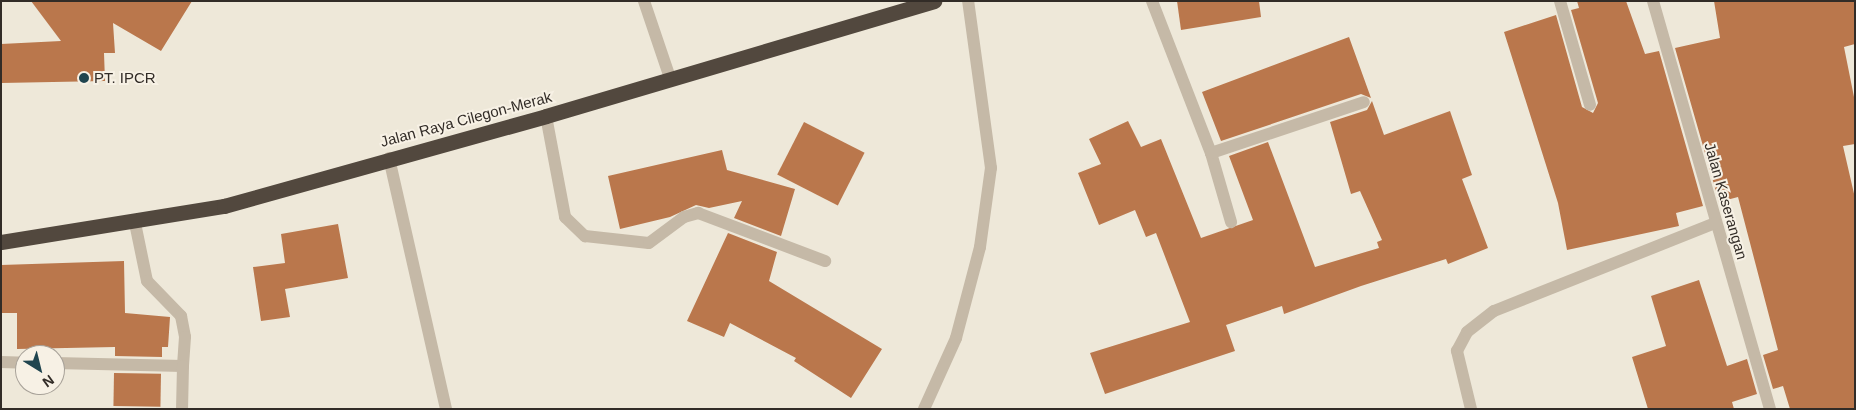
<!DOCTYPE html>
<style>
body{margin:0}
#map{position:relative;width:1856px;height:410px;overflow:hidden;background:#eee8d9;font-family:Helvetica,sans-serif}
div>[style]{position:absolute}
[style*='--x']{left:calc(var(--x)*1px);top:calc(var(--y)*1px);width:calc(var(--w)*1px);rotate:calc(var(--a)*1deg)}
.building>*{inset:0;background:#ba774c;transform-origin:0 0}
.lane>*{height:12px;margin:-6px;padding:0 6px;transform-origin:6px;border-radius:6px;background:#c5b9a7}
.street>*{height:12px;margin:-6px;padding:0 6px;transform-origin:6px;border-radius:6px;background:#c5b9a7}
.highway>*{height:15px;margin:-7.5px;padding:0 7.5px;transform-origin:7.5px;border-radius:7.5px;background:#52483e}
.dots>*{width:14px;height:14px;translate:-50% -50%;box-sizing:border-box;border:2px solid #f7f1e5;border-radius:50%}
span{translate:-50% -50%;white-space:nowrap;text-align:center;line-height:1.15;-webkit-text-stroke:4px #f7f1e5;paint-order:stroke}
.poi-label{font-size:15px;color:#322c27}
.left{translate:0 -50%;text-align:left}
.street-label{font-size:15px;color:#322c27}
.frame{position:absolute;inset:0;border:2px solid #322c27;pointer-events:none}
.north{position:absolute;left:15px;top:345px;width:50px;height:50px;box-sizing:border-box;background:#f7f1e5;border:1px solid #a8a299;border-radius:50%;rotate:144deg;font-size:14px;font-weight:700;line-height:20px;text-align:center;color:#322c27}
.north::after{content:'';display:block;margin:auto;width:18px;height:22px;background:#20454f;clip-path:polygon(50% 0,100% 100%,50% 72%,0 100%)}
</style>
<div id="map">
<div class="building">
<i style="clip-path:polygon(31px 1px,192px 1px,161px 51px,113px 23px,115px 53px,104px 53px,105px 81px,1px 83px,1px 44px,61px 41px)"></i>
<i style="clip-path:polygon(1177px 1px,1259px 1px,1261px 17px,1181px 30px)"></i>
<i style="clip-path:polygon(1577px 1px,1626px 1px,1645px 54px,1659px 51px,1703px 206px,1676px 213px,1679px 226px,1567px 250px,1558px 203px,1504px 32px,1556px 15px,1582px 107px,1593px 113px,1598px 103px,1571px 10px,1579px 8px)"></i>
<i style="clip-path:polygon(1714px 1px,1855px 1px,1855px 44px,1844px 47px,1855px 102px,1855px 144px,1843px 146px,1855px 198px,1855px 409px,1790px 409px,1783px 386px,1773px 389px,1763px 355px,1778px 350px,1738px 197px,1719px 202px,1675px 48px,1720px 38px)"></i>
<i style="clip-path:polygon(1349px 37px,1371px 98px,1361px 94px,1221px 141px,1202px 92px)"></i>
<i style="clip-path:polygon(1372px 101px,1384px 135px,1450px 111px,1472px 175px,1462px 179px,1488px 248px,1448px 264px,1446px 259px,1361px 286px,1284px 314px,1282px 306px,1226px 325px,1235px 351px,1105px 394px,1090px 353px,1190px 322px,1156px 233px,1146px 237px,1135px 210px,1099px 225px,1078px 173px,1101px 164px,1089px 139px,1128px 121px,1141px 147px,1161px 139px,1201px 238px,1253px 220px,1229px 156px,1268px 142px,1315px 267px,1379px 248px,1377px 242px,1382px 240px,1360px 191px,1351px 194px,1330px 122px,1367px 110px)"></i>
<i style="left:804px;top:122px;width:68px;height:59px;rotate:27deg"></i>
<i style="clip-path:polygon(722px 150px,727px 170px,795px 189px,781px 236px,734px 218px,742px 201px,709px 208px,696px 205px,670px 217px,620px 229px,608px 176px)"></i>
<i style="clip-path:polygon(338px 224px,348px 278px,285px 289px,290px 317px,261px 321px,253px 267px,285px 263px,281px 234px)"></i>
<i style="clip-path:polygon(728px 233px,777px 252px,769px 281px,882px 349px,851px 398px,794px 361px,796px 358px,730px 323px,724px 337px,687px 321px)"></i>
<i style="clip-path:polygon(124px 261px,125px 313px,170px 317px,168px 347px,162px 347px,162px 357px,115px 356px,115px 347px,17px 349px,17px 313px,1px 313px,1px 265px)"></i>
<i style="clip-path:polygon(1699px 280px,1727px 366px,1747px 359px,1757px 394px,1732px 402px,1734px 409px,1648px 409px,1632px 357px,1666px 346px,1651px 296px)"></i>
<i style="left:114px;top:373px;width:47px;height:33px;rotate:1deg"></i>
</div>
<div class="lane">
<i style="--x:644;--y:1;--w:81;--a:71.3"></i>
<i style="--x:1560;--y:1;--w:108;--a:73.9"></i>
<i style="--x:546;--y:116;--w:103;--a:79.3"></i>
<i style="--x:565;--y:217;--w:28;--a:44"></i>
<i style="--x:585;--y:236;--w:64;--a:6.2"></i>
<i style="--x:649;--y:243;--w:44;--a:-36.6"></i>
<i style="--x:684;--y:217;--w:15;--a:-16"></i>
<i style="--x:698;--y:213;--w:136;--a:20.7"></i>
<i style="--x:389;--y:158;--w:257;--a:77.2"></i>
<i style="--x:924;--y:409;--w:78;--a:-65.7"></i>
<i style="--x:956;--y:338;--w:94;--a:-75.2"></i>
<i style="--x:980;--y:247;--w:80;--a:-82.1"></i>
<i style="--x:991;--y:168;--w:169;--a:-97.8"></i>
</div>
<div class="street">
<i style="--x:1152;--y:1;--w:163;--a:68.8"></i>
<i style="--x:1211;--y:153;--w:72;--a:73.8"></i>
<i style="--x:1653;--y:1;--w:424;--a:74"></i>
<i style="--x:1211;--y:153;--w:161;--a:-18.4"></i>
<i style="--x:135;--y:223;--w:59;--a:78.3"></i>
<i style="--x:147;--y:281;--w:49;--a:45.8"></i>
<i style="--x:181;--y:316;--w:21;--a:79"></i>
<i style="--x:185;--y:337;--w:29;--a:94"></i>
<i style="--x:1;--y:362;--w:24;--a:2"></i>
<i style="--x:55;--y:363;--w:128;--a:1.3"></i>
<i style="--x:183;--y:366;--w:43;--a:91.3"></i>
<i style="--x:1471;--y:409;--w:60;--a:-103.6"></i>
<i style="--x:1457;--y:351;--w:21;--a:-62"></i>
<i style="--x:1467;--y:332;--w:34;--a:-38"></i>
<i style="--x:1494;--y:311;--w:238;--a:-21.7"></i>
</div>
<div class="highway">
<i style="--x:1;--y:242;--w:226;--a:-9.2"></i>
<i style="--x:224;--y:206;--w:334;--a:-15.6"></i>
<i style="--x:546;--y:116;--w:405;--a:-16.5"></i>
</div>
<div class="dots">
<i style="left:84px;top:78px;background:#20454f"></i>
</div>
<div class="poi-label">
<span class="left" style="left:94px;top:78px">PT. IPCR</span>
</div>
<div class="street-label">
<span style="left:466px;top:119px;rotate:-15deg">Jalan Raya Cilegon-Merak</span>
<span style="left:1726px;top:201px;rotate:74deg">Jalan Kaserangan</span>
</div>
<div class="frame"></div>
<div class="north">N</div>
</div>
